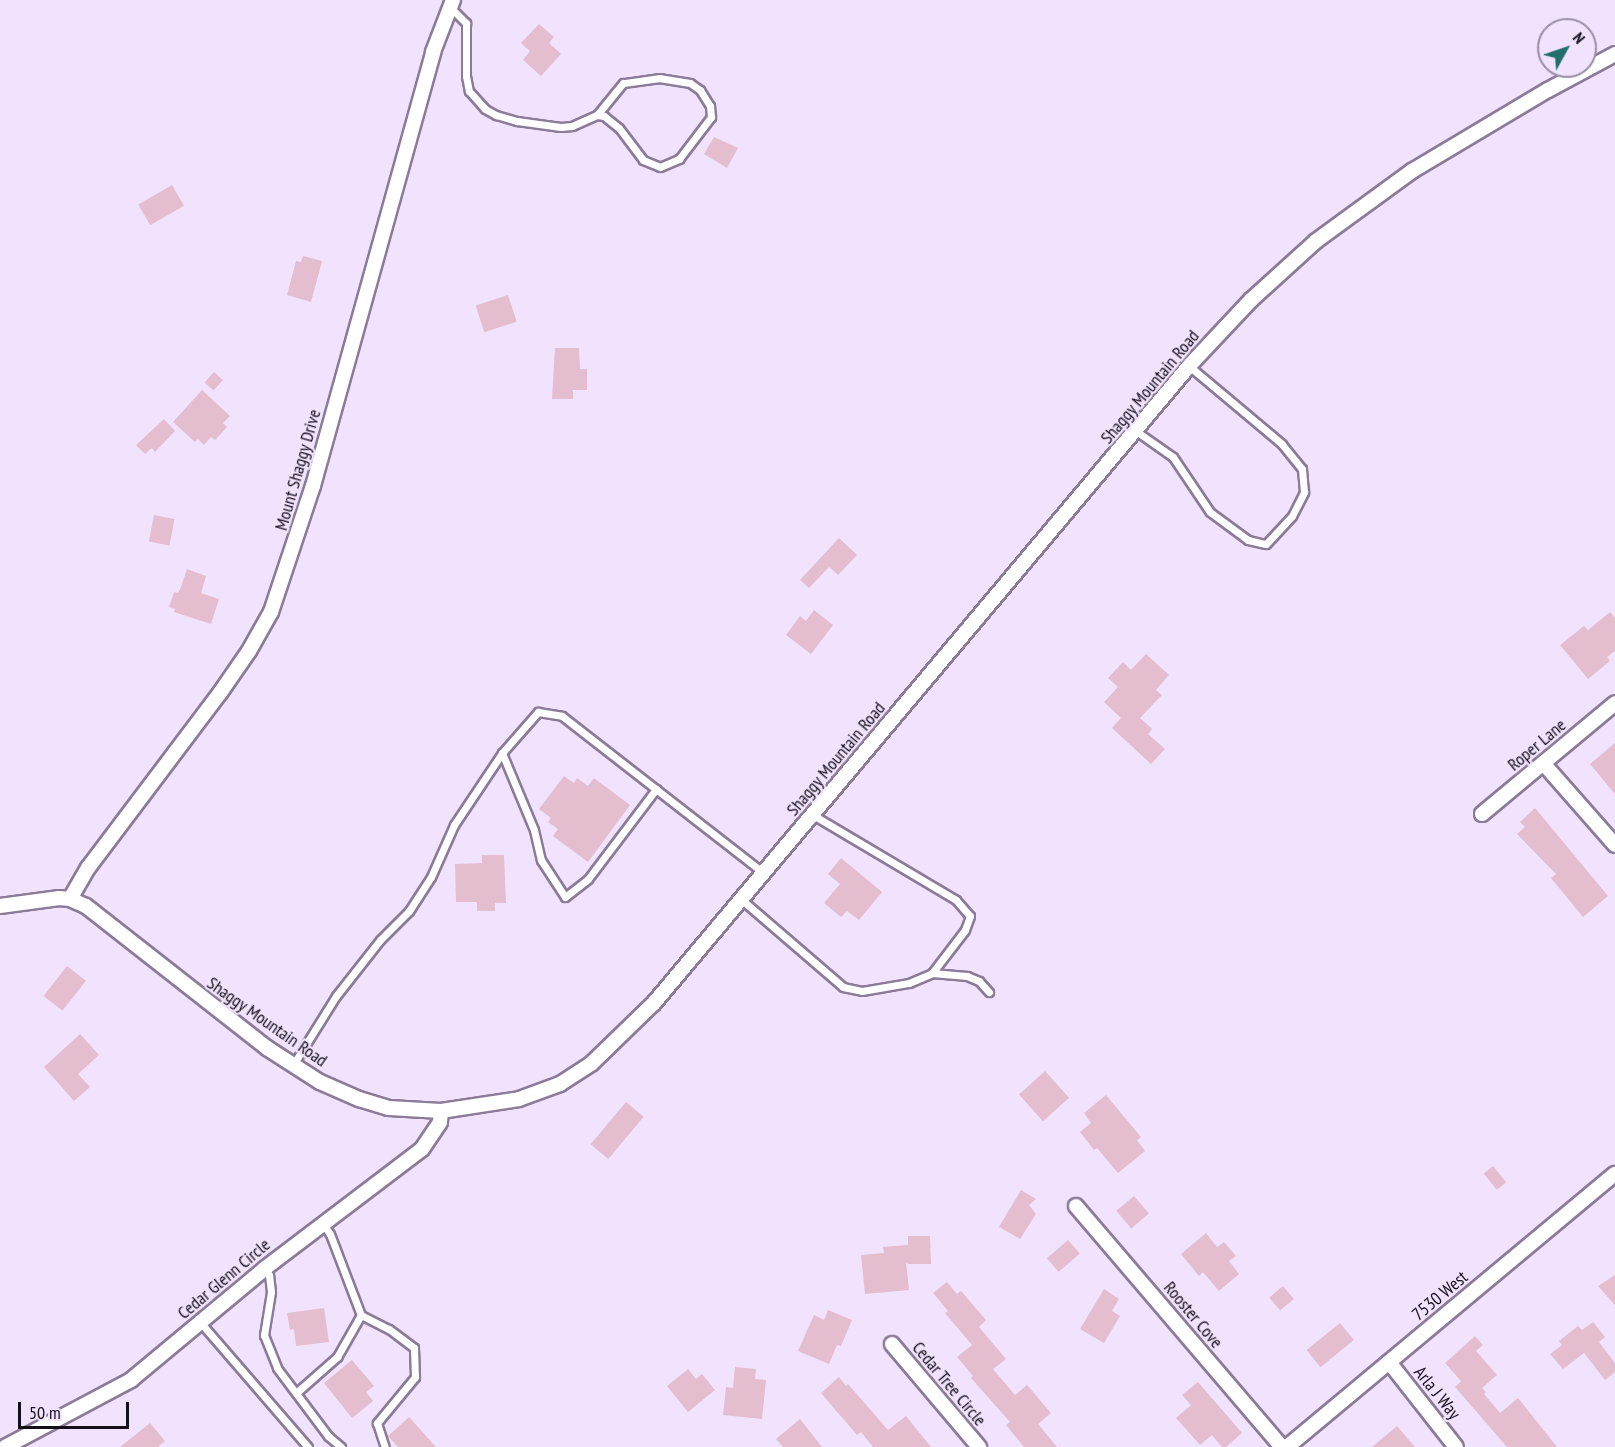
<!DOCTYPE html>
<style>
body{margin:0}
#map{position:relative;width:1615px;height:1447px;overflow:hidden;background:#f1e3fe;font-family:"PT Sans Narrow",sans-serif}
div>[style]{position:absolute}
[style*='--x']{left:calc(var(--x)*1px);top:calc(var(--y)*1px);width:calc(var(--w)*1px);rotate:calc(var(--a)*1deg)}
.building>*{inset:0;background:#e4bdce;transform-origin:0 0}
.roads{filter:drop-shadow(2px 0 #8b7b99) drop-shadow(-2px 0 #8b7b99) drop-shadow(0 2px #8b7b99) drop-shadow(0 -2px #8b7b99)}
.service>*{height:7px;margin:-3.5px;padding:0 3.5px;transform-origin:3.5px;border-radius:3.5px;background:#fff}
.minor>*{height:14px;margin:-7px;padding:0 7px;transform-origin:7px;border-radius:7px;background:#fff}
span{translate:-50% -50%;white-space:nowrap;text-align:center;line-height:1.15;-webkit-text-stroke:4.5px #f1e3fe;paint-order:stroke}
.street-label{font-size:18px;color:#150f1a}
.north{position:absolute;left:1537px;top:18px;width:60px;height:60px;box-sizing:border-box;background:#f1e3fe;border:2px solid #998ea3;border-radius:50%;rotate:50deg;font-size:16px;font-weight:700;line-height:24px;text-align:center;color:#150f1a}
.north::after{content:'';display:block;margin:auto;width:21px;height:27px;background:#236f6d;clip-path:polygon(50% 0,100% 100%,50% 72%,0 100%)}
.scale{position:absolute;left:18px;top:1402px;width:111px;height:27px;box-sizing:border-box;border:3px solid #150f1a;border-top:0;padding-left:8px;font-size:18px;line-height:21px;white-space:nowrap;color:#150f1a;-webkit-text-stroke:4px #f1e3fe;paint-order:stroke}
</style>
<div id="map">
<div class="building">
<i style="clip-path:polygon(539px 24px,554px 37px,549px 43px,561px 54px,541px 76px,523px 60px,530px 51px,521px 43px)"></i>
<i style="clip-path:polygon(714px 137px,738px 148px,727px 168px,704px 154px)"></i>
<i style="left:172px;top:185px;width:24px;height:39px;rotate:60deg"></i>
<i style="clip-path:polygon(303px 256px,322px 261px,311px 302px,287px 295px,296px 261px,301px 262px)"></i>
<i style="left:508px;top:295px;width:28px;height:34px;rotate:72deg"></i>
<i style="clip-path:polygon(555px 348px,579px 348px,580px 369px,587px 369px,587px 390px,573px 390px,573px 399px,552px 399px)"></i>
<i style="left:214px;top:372px;width:12px;height:14px;rotate:42deg"></i>
<i style="clip-path:polygon(202px 390px,230px 416px,223px 423px,227px 427px,215px 440px,211px 437px,204px 445px,198px 439px,195px 442px,173px 422px)"></i>
<i style="clip-path:polygon(164px 419px,175px 431px,155px 452px,152px 448px,145px 454px,136px 445px)"></i>
<i style="left:154px;top:515px;width:21px;height:27px;rotate:11deg"></i>
<i style="clip-path:polygon(839px 538px,857px 555px,838px 575px,829px 567px,809px 588px,800px 580px)"></i>
<i style="clip-path:polygon(187px 569px,206px 576px,201px 593px,219px 599px,211px 624px,174px 612px,175px 609px,169px 607px,174px 592px,178px 593px,181px 587px)"></i>
<i style="clip-path:polygon(814px 610px,833px 625px,811px 654px,786px 635px,800px 616px,806px 621px)"></i>
<i style="clip-path:polygon(1610px 612px,1615px 618px,1615px 651px,1607px 657px,1610px 661px,1588px 679px,1560px 645px,1584px 626px,1588px 630px)"></i>
<i style="clip-path:polygon(1146px 654px,1169px 675px,1156px 690px,1162px 695px,1140px 718px,1152px 729px,1148px 734px,1165px 749px,1151px 764px,1112px 728px,1121px 718px,1104px 702px,1118px 687px,1108px 678px,1123px 662px,1131px 670px)"></i>
<i style="clip-path:polygon(1615px 743px,1615px 794px,1590px 764px)"></i>
<i style="clip-path:polygon(564px 776px,574px 783px,577px 778px,588px 786px,594px 778px,630px 805px,588px 862px,553px 836px,558px 829px,548px 822px,551px 818px,539px 809px)"></i>
<i style="clip-path:polygon(1535px 808px,1608px 896px,1583px 917px,1551px 878px,1556px 874px,1517px 834px,1525px 827px,1520px 822px)"></i>
<i style="clip-path:polygon(482px 855px,504px 855px,506px 903px,495px 903px,495px 911px,477px 911px,477px 902px,456px 902px,455px 864px,482px 863px)"></i>
<i style="clip-path:polygon(841px 858px,882px 892px,859px 920px,847px 911px,841px 917px,824px 903px,840px 884px,828px 874px)"></i>
<i style="left:67px;top:966px;width:24px;height:38px;rotate:38deg"></i>
<i style="clip-path:polygon(80px 1034px,99px 1055px,78px 1074px,90px 1087px,74px 1101px,44px 1067px)"></i>
<i style="left:1045px;top:1071px;width:36px;height:35px;rotate:48deg"></i>
<i style="clip-path:polygon(1106px 1095px,1141px 1137px,1137px 1140px,1145px 1151px,1118px 1173px,1097px 1148px,1094px 1150px,1080px 1132px,1091px 1123px,1084px 1113px)"></i>
<i style="left:626px;top:1102px;width:23px;height:55px;rotate:40deg"></i>
<i style="left:1493px;top:1166px;width:21px;height:12px;rotate:51deg"></i>
<i style="clip-path:polygon(1021px 1190px,1036px 1199px,1029px 1205px,1036px 1214px,1020px 1239px,999px 1227px)"></i>
<i style="left:1134px;top:1196px;width:23px;height:23px;rotate:50deg"></i>
<i style="clip-path:polygon(1206px 1233px,1217px 1247px,1224px 1242px,1236px 1256px,1229px 1261px,1239px 1274px,1219px 1291px,1203px 1272px,1199px 1276px,1181px 1254px)"></i>
<i style="clip-path:polygon(908px 1236px,930px 1236px,931px 1264px,908px 1264px,906px 1262px,909px 1290px,865px 1294px,861px 1255px,884px 1253px,883px 1247px,908px 1245px)"></i>
<i style="left:1068px;top:1240px;width:18px;height:28px;rotate:49deg"></i>
<i style="clip-path:polygon(1615px 1275px,1615px 1305px,1598px 1286px)"></i>
<i style="clip-path:polygon(947px 1282px,957px 1294px,961px 1291px,986px 1320px,979px 1327px,1006px 1359px,993px 1369px,1015px 1395px,1027px 1385px,1051px 1413px,1038px 1424px,1057px 1447px,1024px 1447px,1006px 1425px,1010px 1422px,971px 1378px,973px 1376px,957px 1357px,972px 1345px,945px 1313px,948px 1311px,933px 1293px)"></i>
<i style="left:1283px;top:1286px;width:17px;height:18px;rotate:50deg"></i>
<i style="clip-path:polygon(1104px 1289px,1119px 1299px,1112px 1311px,1120px 1316px,1104px 1343px,1080px 1329px)"></i>
<i style="clip-path:polygon(324px 1308px,329px 1342px,296px 1346px,294px 1329px,290px 1330px,287px 1313px)"></i>
<i style="clip-path:polygon(828px 1310px,852px 1320px,841px 1346px,837px 1345px,829px 1364px,798px 1351px,814px 1315px,824px 1320px)"></i>
<i style="clip-path:polygon(1593px 1322px,1605px 1337px,1599px 1342px,1615px 1363px,1615px 1372px,1605px 1380px,1584px 1353px,1563px 1369px,1550px 1354px,1562px 1345px,1559px 1341px,1578px 1326px,1582px 1330px)"></i>
<i style="left:1340px;top:1323px;width:22px;height:43px;rotate:51deg"></i>
<i style="clip-path:polygon(1475px 1336px,1483px 1345px,1476px 1351px,1497px 1375px,1482px 1388px,1486px 1392px,1484px 1394px,1500px 1413px,1518px 1398px,1557px 1447px,1507px 1447px,1455px 1387px,1461px 1381px,1445px 1363px)"></i>
<i style="clip-path:polygon(352px 1360px,374px 1386px,366px 1392px,373px 1401px,352px 1418px,324px 1383px)"></i>
<i style="clip-path:polygon(735px 1367px,756px 1369px,755px 1379px,766px 1380px,762px 1419px,723px 1415px,726px 1387px,733px 1388px)"></i>
<i style="clip-path:polygon(688px 1369px,696px 1379px,702px 1374px,715px 1390px,688px 1412px,667px 1386px)"></i>
<i style="clip-path:polygon(839px 1377px,846px 1386px,848px 1384px,888px 1430px,906px 1416px,931px 1447px,873px 1447px,861px 1432px,857px 1435px,821px 1393px)"></i>
<i style="clip-path:polygon(1198px 1382px,1242px 1433px,1226px 1447px,1222px 1447px,1212px 1435px,1200px 1445px,1176px 1418px,1191px 1405px,1182px 1395px)"></i>
<i style="clip-path:polygon(409px 1417px,436px 1447px,398px 1447px,388px 1436px)"></i>
<i style="clip-path:polygon(800px 1419px,822px 1447px,783px 1447px,776px 1439px)"></i>
<i style="clip-path:polygon(150px 1423px,165px 1441px,158px 1447px,120px 1447px)"></i>
<i style="clip-path:polygon(1397px 1426px,1415px 1447px,1372px 1447px)"></i>
</div>
<div class="roads">
<div class="service">
<i style="--x:450;--y:7;--w:23;--a:45"></i>
<i style="--x:466;--y:23;--w:53;--a:90"></i>
<i style="--x:466;--y:76;--w:15;--a:79"></i>
<i style="--x:469;--y:91;--w:24;--a:48"></i>
<i style="--x:485;--y:109;--w:13;--a:29"></i>
<i style="--x:496;--y:115;--w:22;--a:16"></i>
<i style="--x:517;--y:121;--w:44;--a:7.8"></i>
<i style="--x:561;--y:127;--w:11;--a:-5"></i>
<i style="--x:572;--y:126;--w:27;--a:-24"></i>
<i style="--x:597;--y:115;--w:7;--a:8"></i>
<i style="--x:604;--y:116;--w:19;--a:39"></i>
<i style="--x:619;--y:128;--w:40;--a:53"></i>
<i style="--x:643;--y:160;--w:18;--a:22"></i>
<i style="--x:660;--y:167;--w:21;--a:-23"></i>
<i style="--x:679;--y:159;--w:53;--a:-52.7"></i>
<i style="--x:711;--y:117;--w:11;--a:-95"></i>
<i style="--x:710;--y:106;--w:19;--a:-122"></i>
<i style="--x:700;--y:90;--w:12;--a:-145"></i>
<i style="--x:690;--y:83;--w:30;--a:-171"></i>
<i style="--x:660;--y:78;--w:37;--a:172"></i>
<i style="--x:623;--y:83;--w:41;--a:129.1"></i>
<i style="--x:1136;--y:431;--w:45;--a:35.1"></i>
<i style="--x:1173;--y:457;--w:66;--a:56.1"></i>
<i style="--x:1210;--y:512;--w:47;--a:36.4"></i>
<i style="--x:1248;--y:540;--w:18;--a:13"></i>
<i style="--x:1266;--y:544;--w:38;--a:-47"></i>
<i style="--x:1292;--y:516;--w:27;--a:-63"></i>
<i style="--x:1304;--y:492;--w:23;--a:-95"></i>
<i style="--x:1302;--y:469;--w:32;--a:-129"></i>
<i style="--x:1282;--y:444;--w:121;--a:-140"></i>
<i style="--x:502;--y:753;--w:83;--a:67.4"></i>
<i style="--x:534;--y:830;--w:31;--a:77"></i>
<i style="--x:541;--y:860;--w:44;--a:57"></i>
<i style="--x:565;--y:897;--w:29;--a:-38"></i>
<i style="--x:588;--y:879;--w:113;--a:-52.9"></i>
<i style="--x:813;--y:815;--w:166;--a:30.7"></i>
<i style="--x:956;--y:900;--w:21;--a:49"></i>
<i style="--x:970;--y:916;--w:15;--a:110"></i>
<i style="--x:965;--y:930;--w:54;--a:127.5"></i>
<i style="--x:742;--y:900;--w:133;--a:40.7"></i>
<i style="--x:843;--y:987;--w:19;--a:12"></i>
<i style="--x:862;--y:991;--w:48;--a:-9.7"></i>
<i style="--x:909;--y:983;--w:25;--a:-23"></i>
<i style="--x:932;--y:973;--w:35;--a:5"></i>
<i style="--x:967;--y:976;--w:13;--a:23"></i>
<i style="--x:979;--y:981;--w:15;--a:48"></i>
<i style="--x:293;--y:1065;--w:81;--a:-58.1"></i>
<i style="--x:336;--y:996;--w:71;--a:-51.8"></i>
<i style="--x:380;--y:940;--w:41;--a:-45"></i>
<i style="--x:409;--y:911;--w:40;--a:-57.1"></i>
<i style="--x:431;--y:877;--w:57;--a:-66.1"></i>
<i style="--x:454;--y:825;--w:87;--a:-56.3"></i>
<i style="--x:502;--y:753;--w:55;--a:-48.7"></i>
<i style="--x:538;--y:712;--w:24;--a:9"></i>
<i style="--x:562;--y:716;--w:256;--a:37.9"></i>
<i style="--x:323;--y:1223;--w:13;--a:58"></i>
<i style="--x:330;--y:1234;--w:87;--a:69.1"></i>
<i style="--x:361;--y:1315;--w:31;--a:27"></i>
<i style="--x:389;--y:1329;--w:31;--a:37"></i>
<i style="--x:414;--y:1348;--w:29;--a:88"></i>
<i style="--x:415;--y:1377;--w:60;--a:129.6"></i>
<i style="--x:377;--y:1423;--w:25;--a:72"></i>
<i style="--x:264;--y:1269;--w:8;--a:50"></i>
<i style="--x:269;--y:1275;--w:17;--a:83"></i>
<i style="--x:271;--y:1292;--w:44;--a:99.2"></i>
<i style="--x:264;--y:1335;--w:35;--a:68"></i>
<i style="--x:277;--y:1368;--w:85;--a:53.1"></i>
<i style="--x:328;--y:1436;--w:17;--a:40"></i>
<i style="--x:200;--y:1322;--w:165;--a:49.2"></i>
<i style="--x:296;--y:1393;--w:55;--a:-41.3"></i>
<i style="--x:337;--y:1357;--w:48;--a:-60.3"></i>
</div>
<div class="minor">
<i style="--x:1543;--y:763;--w:109;--a:48.7"></i>
<i style="--x:1482;--y:814;--w:173;--a:-39.8"></i>
<i style="--x:70;--y:899;--w:36;--a:-60"></i>
<i style="--x:88;--y:868;--w:219;--a:-53"></i>
<i style="--x:220;--y:693;--w:51;--a:-55.4"></i>
<i style="--x:249;--y:651;--w:45;--a:-60.6"></i>
<i style="--x:271;--y:612;--w:133;--a:-71.6"></i>
<i style="--x:313;--y:486;--w:450;--a:-74.5"></i>
<i style="--x:433;--y:52;--w:56;--a:-69"></i>
<i style="--x:0;--y:906;--w:60;--a:-7.7"></i>
<i style="--x:59;--y:898;--w:11;--a:5"></i>
<i style="--x:70;--y:899;--w:17;--a:24"></i>
<i style="--x:86;--y:906;--w:230;--a:38.1"></i>
<i style="--x:267;--y:1048;--w:63;--a:32.7"></i>
<i style="--x:320;--y:1082;--w:43;--a:23.6"></i>
<i style="--x:359;--y:1099;--w:31;--a:17"></i>
<i style="--x:389;--y:1108;--w:52;--a:3.3"></i>
<i style="--x:441;--y:1111;--w:79;--a:-8.7"></i>
<i style="--x:519;--y:1099;--w:44;--a:-20.1"></i>
<i style="--x:560;--y:1084;--w:38;--a:-33"></i>
<i style="--x:592;--y:1063;--w:86;--a:-44.1"></i>
<i style="--x:654;--y:1003;--w:832;--a:-49.97"></i>
<i style="--x:1189;--y:366;--w:91;--a:-46.8"></i>
<i style="--x:1251;--y:300;--w:88;--a:-42.2"></i>
<i style="--x:1316;--y:241;--w:119;--a:-36.1"></i>
<i style="--x:1412;--y:171;--w:158;--a:-30.8"></i>
<i style="--x:1548;--y:90;--w:76;--a:-28.2"></i>
<i style="--x:1076;--y:1206;--w:317;--a:49.5"></i>
<i style="--x:892;--y:1344;--w:135;--a:49.8"></i>
<i style="--x:1389;--y:1362;--w:108;--a:51.8"></i>
<i style="--x:5;--y:1447;--w:143;--a:-28"></i>
<i style="--x:131;--y:1380;--w:173;--a:-39.8"></i>
<i style="--x:264;--y:1269;--w:198;--a:-37.2"></i>
<i style="--x:422;--y:1149;--w:32;--a:-56"></i>
<i style="--x:440;--y:1122;--w:11;--a:-85"></i>
<i style="--x:1287;--y:1447;--w:427;--a:-39.8"></i>
</div>
</div>
<div class="street-label">
<span style="left:1150px;top:387px;rotate:-50deg">Shaggy Mountain Road</span>
<span style="left:298px;top:470px;rotate:-74deg">Mount Shaggy Drive</span>
<span style="left:1537px;top:745px;rotate:-40deg">Roper Lane</span>
<span style="left:836px;top:759px;rotate:-50deg">Shaggy Mountain Road</span>
<span style="left:267px;top:1022px;rotate:35deg">Shaggy Mountain Road</span>
<span style="left:224px;top:1279px;rotate:-40deg">Cedar Glenn Circle</span>
<span style="left:1440px;top:1296px;rotate:-40deg">7530 West</span>
<span style="left:1193px;top:1315px;rotate:50deg">Rooster Cove</span>
<span style="left:949px;top:1384px;rotate:50deg">Cedar Tree Circle</span>
<span style="left:1437px;top:1393px;rotate:51deg">Arla J Way</span>
</div>
<div class="north">N</div>
<div class="scale">50 m</div>
</div>
